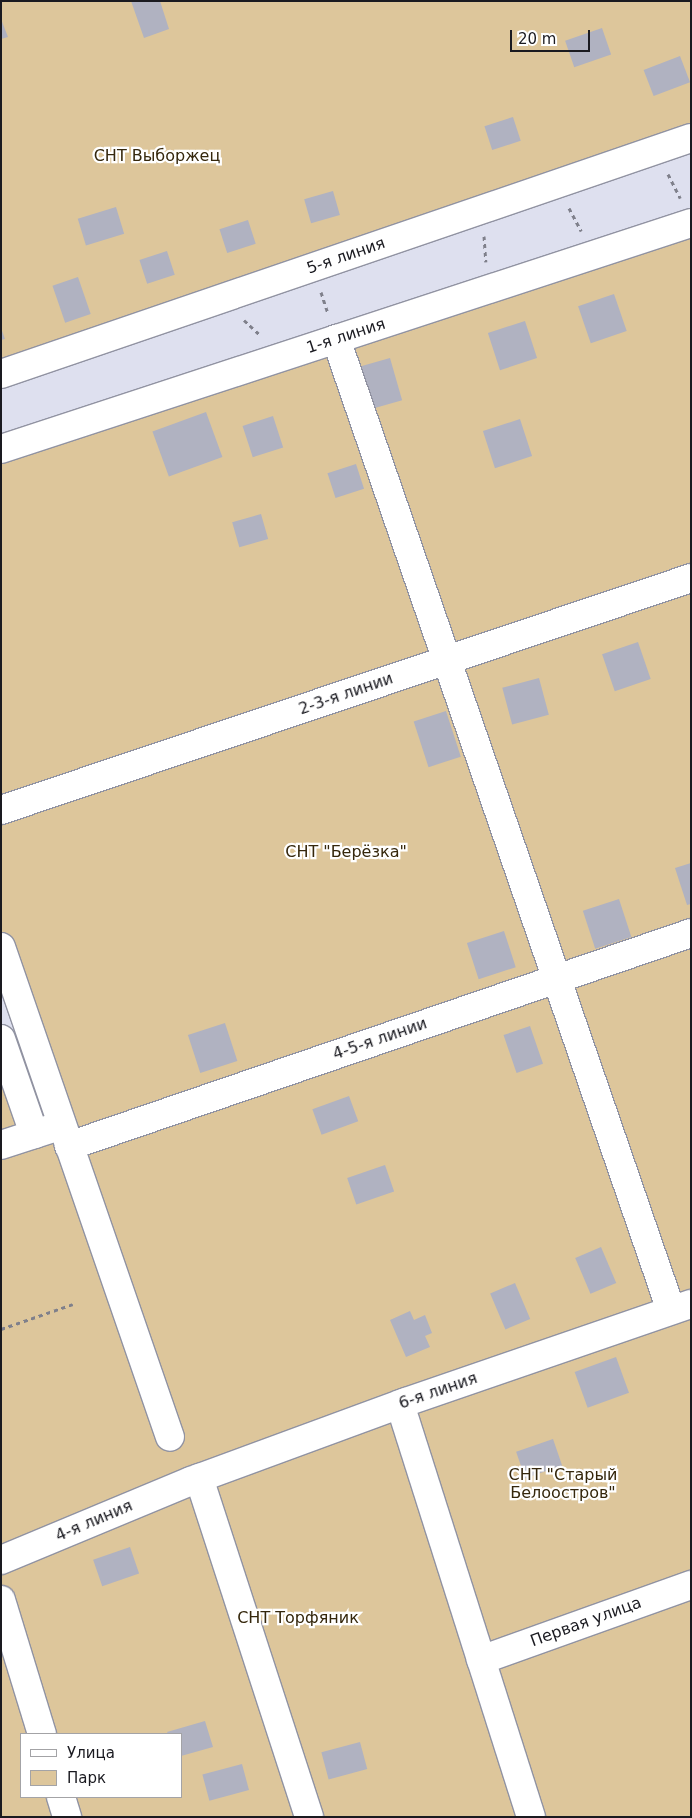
<!DOCTYPE html>
<meta charset="utf-8">
<style>
body{margin:0}
#map{position:relative;width:692px;height:1818px;overflow:hidden;background:#dee0ef;font-family:"DejaVu Sans",sans-serif}
div>[style]{position:absolute}
[style*='--x']{left:calc(var(--x)*1px);top:calc(var(--y)*1px);width:calc(var(--w)*1px);rotate:calc(var(--a)*1deg)}
.green>*{inset:0;background:#ddc69b}
.building>*{inset:0;background:#b0b2c1;transform-origin:0 0}
.path>*{height:3px;margin-top:-1.5px;transform-origin:0;background:repeating-linear-gradient(90deg,#7f808b 0 4px,transparent 0 8px)}
.roads{filter:drop-shadow(1px 0 #9193a2) drop-shadow(-1px 0 #9193a2) drop-shadow(0 1px #9193a2) drop-shadow(0 -1px #9193a2)}
.minor>*{height:28px;margin:-14px;padding:0 14px;transform-origin:14px;border-radius:14px;background:#fff}
span{translate:-50% -50%;white-space:nowrap;text-align:center;line-height:1.15;-webkit-text-stroke:4.5px #fff;paint-order:stroke}
.park-label{font-size:16px;color:#35270c}
.street-label{font-size:16px;color:#1a1a20}
.frame{position:absolute;inset:0;border:2px solid #1a1a20;pointer-events:none}
.legend{position:absolute;left:20px;top:1733px;width:162px;height:65px;box-sizing:border-box;background:#fff;border:1px solid #a3a3a6;margin:0;padding:6px 9px;list-style:none;font-size:15px;color:#1a1a20}
.legend li{display:flex;align-items:center;gap:10px;height:25px}
.legend b{width:25px;border:1px solid #a3a3a6}
.scale{position:absolute;left:510px;top:30px;width:80px;height:22px;box-sizing:border-box;border:2px solid #1a1a20;border-top:0;padding-left:6px;font-size:15px;line-height:18px;white-space:nowrap;color:#1a1a20;-webkit-text-stroke:4px #fff;paint-order:stroke}
</style>
<div id="map">
<div class="green">
<i style="clip-path:polygon(1px 1px,691px 1px,691px 138px,1px 374px)"></i>
<i style="clip-path:polygon(evenodd,691px 223px,691px 1817px,1px 1817px,1px 1040px,31px 1135px,63px 1128px,1px 947px,1px 449px,691px 223px,21px 1734px,181px 1734px,181px 1797px,21px 1797px,21px 1734px)"></i>
</div>
<div class="building">
<i style="clip-path:polygon(131px 1px,160px 1px,169px 29px,144px 38px)"></i>
<i style="clip-path:polygon(1px 19px,8px 37px,1px 39px)"></i>
<i style="left:602px;top:28px;width:28px;height:39px;rotate:71deg"></i>
<i style="left:680px;top:56px;width:28px;height:39px;rotate:69deg"></i>
<i style="left:513px;top:117px;width:25px;height:30px;rotate:72deg"></i>
<i style="left:333px;top:191px;width:25px;height:30px;rotate:74deg"></i>
<i style="left:116px;top:207px;width:28px;height:40px;rotate:73deg"></i>
<i style="left:248px;top:220px;width:25px;height:30px;rotate:72deg"></i>
<i style="left:167px;top:251px;width:25px;height:29px;rotate:72deg"></i>
<i style="left:78px;top:277px;width:39px;height:27px;rotate:71deg"></i>
<i style="left:614px;top:294px;width:39px;height:38px;rotate:71deg"></i>
<i style="left:525px;top:321px;width:39px;height:39px;rotate:72deg"></i>
<i style="clip-path:polygon(1px 328px,5px 339px,1px 340px)"></i>
<i style="left:390px;top:358px;width:44px;height:32px;rotate:74deg"></i>
<i style="left:206px;top:412px;width:48px;height:57px;rotate:70deg"></i>
<i style="left:273px;top:416px;width:33px;height:32px;rotate:72deg"></i>
<i style="left:520px;top:419px;width:39px;height:39px;rotate:72deg"></i>
<i style="left:356px;top:464px;width:26px;height:30px;rotate:72deg"></i>
<i style="left:261px;top:514px;width:26px;height:30px;rotate:74deg"></i>
<i style="left:638px;top:642px;width:39px;height:38px;rotate:71deg"></i>
<i style="left:539px;top:678px;width:38px;height:38px;rotate:75deg"></i>
<i style="left:446px;top:711px;width:48px;height:34px;rotate:72deg"></i>
<i style="clip-path:polygon(691px 863px,691px 904px,687px 905px,675px 868px)"></i>
<i style="left:619px;top:899px;width:40px;height:38px;rotate:72deg"></i>
<i style="left:504px;top:931px;width:38px;height:39px;rotate:72deg"></i>
<i style="left:225px;top:1023px;width:40px;height:39px;rotate:72deg"></i>
<i style="left:530px;top:1026px;width:40px;height:28px;rotate:71deg"></i>
<i style="left:349px;top:1096px;width:27px;height:39px;rotate:70deg"></i>
<i style="left:385px;top:1165px;width:28px;height:40px;rotate:71deg"></i>
<i style="left:601px;top:1247px;width:39px;height:28px;rotate:67deg"></i>
<i style="left:515px;top:1283px;width:39px;height:27px;rotate:67deg"></i>
<i style="clip-path:polygon(410px 1311px,414px 1320px,425px 1315px,432px 1333px,425px 1336px,430px 1347px,406px 1357px,390px 1320px)"></i>
<i style="left:616px;top:1357px;width:38px;height:44px;rotate:70deg"></i>
<i style="left:553px;top:1439px;width:28px;height:39px;rotate:71deg"></i>
<i style="left:130px;top:1547px;width:28px;height:39px;rotate:71deg"></i>
<i style="clip-path:polygon(205px 1721px,213px 1747px,181px 1756px,181px 1734px,168px 1734px,167px 1732px)"></i>
<i style="left:360px;top:1742px;width:28px;height:40px;rotate:75deg"></i>
<i style="left:242px;top:1764px;width:27px;height:41px;rotate:75deg"></i>
</div>
<div class="path">
<i style="--x:668;--y:174;--w:27;--a:63"></i>
<i style="--x:569;--y:208;--w:26;--a:62"></i>
<i style="--x:484;--y:236;--w:26;--a:86"></i>
<i style="--x:321;--y:292;--w:23;--a:72"></i>
<i style="--x:244;--y:320;--w:23;--a:43"></i>
<i style="--x:1;--y:1329;--w:76;--a:-19.1"></i>
</div>
<div class="roads">
<div class="minor">
<i style="--x:336;--y:339;--w:1027;--a:70.97"></i>
<i style="--x:1;--y:374;--w:729;--a:-18.88"></i>
<i style="--x:1;--y:449;--w:726;--a:-18.14"></i>
<i style="--x:1;--y:810;--w:728;--a:-18.58"></i>
<i style="--x:1;--y:947;--w:518;--a:70.97"></i>
<i style="--x:1;--y:1039;--w:101;--a:70.8"></i>
<i style="--x:1;--y:1145;--w:52;--a:-18.1"></i>
<i style="--x:69;--y:1146;--w:657;--a:-18.9"></i>
<i style="--x:400;--y:1404;--w:433;--a:72.4"></i>
<i style="--x:199;--y:1478;--w:356;--a:72"></i>
<i style="--x:1;--y:1560;--w:206;--a:-22.6"></i>
<i style="--x:191;--y:1481;--w:229;--a:-20.2"></i>
<i style="--x:406;--y:1402;--w:301;--a:-19"></i>
<i style="--x:1;--y:1600;--w:140;--a:73"></i>
<i style="--x:481;--y:1660;--w:223;--a:-19.7"></i>
<i style="--x:61;--y:1797;--w:21;--a:73"></i>
</div>
</div>
<div class="park-label">
<span style="left:157px;top:156px">СНТ Выборжец</span>
<span style="left:346px;top:852px">СНТ "Берёзка"</span>
<span style="left:563px;top:1484px">СНТ "Старый<br>Белоостров"</span>
<span style="left:298px;top:1618px">СНТ Торфяник</span>
</div>
<div class="street-label">
<span style="left:346px;top:256px;rotate:-19deg">5-я линия</span>
<span style="left:346px;top:336px;rotate:-18deg">1-я линия</span>
<span style="left:346px;top:694px;rotate:-19deg">2-3-я линии</span>
<span style="left:380px;top:1039px;rotate:-19deg">4-5-я линии</span>
<span style="left:438px;top:1391px;rotate:-19deg">6-я линия</span>
<span style="left:94px;top:1521px;rotate:-23deg">4-я линия</span>
<span style="left:586px;top:1622px;rotate:-20deg">Первая улица</span>
</div>
<div class="frame"></div>
<ul class="legend">
<li><b style="height:6px;background:#fff"></b>Улица</li>
<li><b style="height:14px;background:#ddc69b"></b>Парк</li>
</ul>
<div class="scale">20 m</div>
</div>
